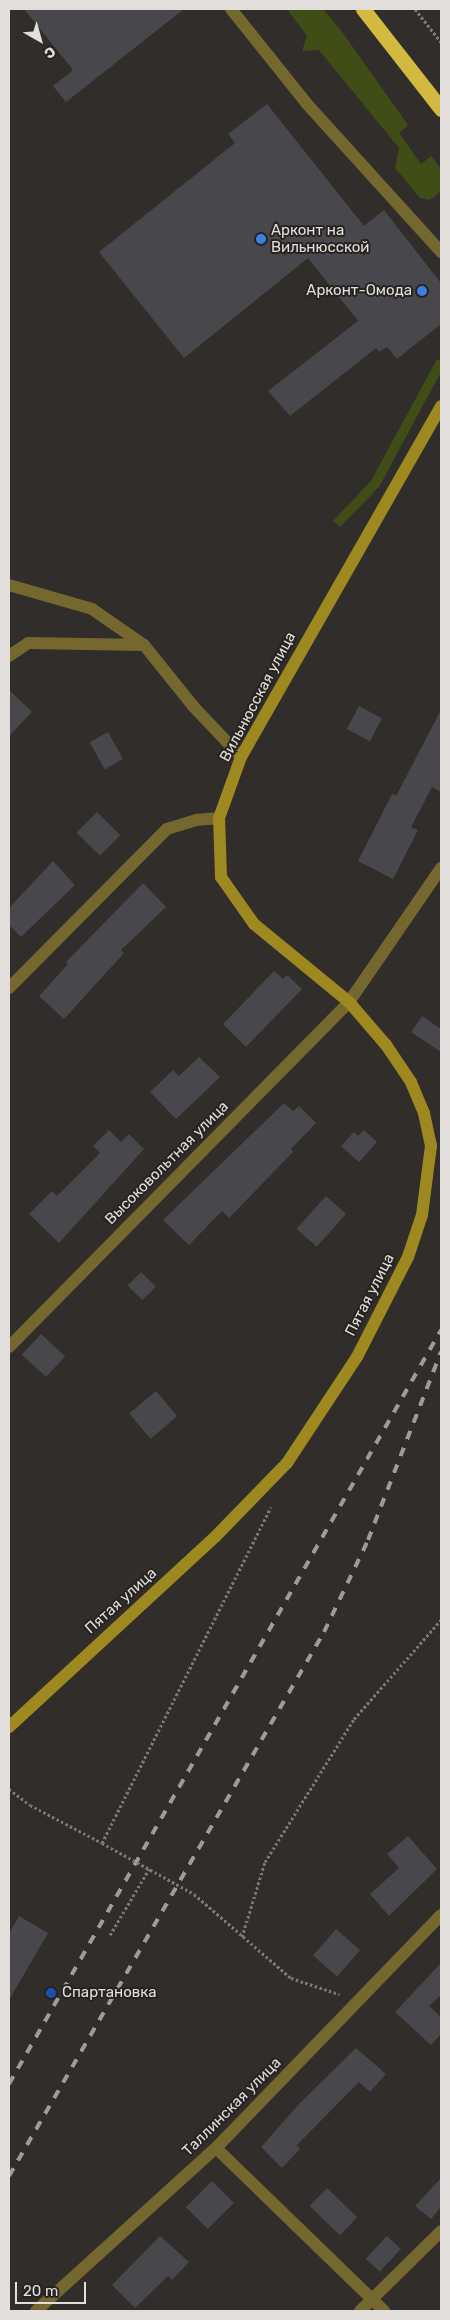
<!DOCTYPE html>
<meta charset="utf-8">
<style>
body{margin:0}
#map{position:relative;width:450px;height:2320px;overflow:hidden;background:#302d2a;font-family:Rubik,sans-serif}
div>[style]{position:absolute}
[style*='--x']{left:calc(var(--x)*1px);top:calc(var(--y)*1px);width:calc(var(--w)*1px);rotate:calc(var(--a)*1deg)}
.green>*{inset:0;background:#414d16}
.building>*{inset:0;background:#48474b;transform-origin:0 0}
.path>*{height:3px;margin-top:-1.5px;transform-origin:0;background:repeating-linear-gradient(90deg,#7c7977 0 2.5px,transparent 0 5px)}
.lane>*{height:12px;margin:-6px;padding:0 6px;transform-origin:6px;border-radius:6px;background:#75682f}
.street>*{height:12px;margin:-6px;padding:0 6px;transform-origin:6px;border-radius:6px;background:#75682f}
.secondary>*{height:12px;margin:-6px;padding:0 6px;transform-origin:6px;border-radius:6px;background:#9e8921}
.highway>*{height:15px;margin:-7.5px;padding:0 7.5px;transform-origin:7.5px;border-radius:7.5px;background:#d3b93f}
.rail>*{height:4px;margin-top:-2px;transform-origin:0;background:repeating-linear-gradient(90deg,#9e9b98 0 9px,transparent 0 18px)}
.path-bridge>*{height:3px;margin-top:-1.5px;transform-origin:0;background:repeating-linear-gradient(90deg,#7c7977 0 2.5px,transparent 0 5px)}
.dots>*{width:14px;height:14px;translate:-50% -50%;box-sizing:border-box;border:2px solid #262320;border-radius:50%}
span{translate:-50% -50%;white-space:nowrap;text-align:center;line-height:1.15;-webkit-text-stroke:4px #262320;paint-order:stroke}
.poi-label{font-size:15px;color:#e1dedc}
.left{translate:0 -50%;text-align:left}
.right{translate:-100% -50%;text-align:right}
.street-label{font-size:15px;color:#e1dedc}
.frame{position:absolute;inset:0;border:10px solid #e1dedc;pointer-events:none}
.north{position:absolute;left:15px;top:15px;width:50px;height:50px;-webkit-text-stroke:4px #262320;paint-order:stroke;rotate:142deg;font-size:14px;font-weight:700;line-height:20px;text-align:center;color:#e1dedc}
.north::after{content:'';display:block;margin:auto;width:18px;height:22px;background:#e1dedc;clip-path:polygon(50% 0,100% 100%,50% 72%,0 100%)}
.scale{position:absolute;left:15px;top:2282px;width:71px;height:22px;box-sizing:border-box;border:2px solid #e1dedc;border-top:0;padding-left:6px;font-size:15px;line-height:18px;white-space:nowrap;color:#e1dedc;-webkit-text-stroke:4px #262320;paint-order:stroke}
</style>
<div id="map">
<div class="green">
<i style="clip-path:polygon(287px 9px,323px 9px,340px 29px,408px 125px,399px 133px,421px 164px,431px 156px,441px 169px,441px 191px,430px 200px,420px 198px,395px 168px,399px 148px,319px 50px,302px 51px,307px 36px)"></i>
<i style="clip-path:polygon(437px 359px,441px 361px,441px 372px,379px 487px,340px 527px,333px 521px,371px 481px)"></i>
</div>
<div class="building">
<i style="clip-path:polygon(24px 9px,184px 9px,66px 102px,53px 86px,73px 70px)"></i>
<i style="clip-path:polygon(267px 104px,364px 226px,384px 210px,441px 283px,441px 324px,397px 359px,387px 347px,379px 352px,376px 348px,290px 416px,268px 391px,358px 321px,308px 258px,184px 358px,99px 252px,235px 143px,228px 134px)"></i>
<i style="clip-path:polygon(9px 690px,32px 712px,9px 736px)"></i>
<i style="left:359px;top:706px;width:26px;height:26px;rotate:28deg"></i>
<i style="clip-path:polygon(441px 710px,441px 792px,432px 787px,411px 827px,418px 830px,393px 879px,358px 861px,392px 794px,396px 796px)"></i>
<i style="left:108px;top:732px;width:31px;height:21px;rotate:61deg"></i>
<i style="left:97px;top:812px;width:33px;height:29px;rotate:45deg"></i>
<i style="clip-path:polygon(53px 861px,75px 885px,21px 937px,9px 925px,9px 908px)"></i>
<i style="clip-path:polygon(143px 883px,166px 907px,121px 950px,124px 953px,64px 1019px,39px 996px,68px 964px,66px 962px)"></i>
<i style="clip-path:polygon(274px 971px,283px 979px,287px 975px,302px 989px,246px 1047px,223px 1024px)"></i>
<i style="clip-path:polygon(422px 1016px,441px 1029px,441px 1052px,411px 1032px)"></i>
<i style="clip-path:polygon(199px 1057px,220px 1077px,176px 1119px,150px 1092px,173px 1070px,179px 1076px)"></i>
<i style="clip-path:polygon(284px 1103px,293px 1111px,299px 1106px,316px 1123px,291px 1149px,293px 1152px,229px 1218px,222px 1211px,189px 1245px,163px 1220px)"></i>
<i style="clip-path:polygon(109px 1130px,121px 1142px,129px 1134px,144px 1149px,59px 1243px,29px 1214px,52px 1191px,57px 1196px,100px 1153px,93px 1146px)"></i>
<i style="clip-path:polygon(364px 1130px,377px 1142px,359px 1162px,341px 1146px,354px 1132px,358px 1136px)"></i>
<i style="left:326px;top:1196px;width:27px;height:44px;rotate:42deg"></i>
<i style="left:141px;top:1272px;width:21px;height:19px;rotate:45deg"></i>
<i style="left:41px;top:1334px;width:33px;height:28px;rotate:43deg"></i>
<i style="left:156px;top:1391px;width:33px;height:35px;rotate:50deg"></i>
<i style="clip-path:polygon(408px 1836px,437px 1869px,389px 1916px,370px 1894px,399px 1868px,387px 1854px)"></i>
<i style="clip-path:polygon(19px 1916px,48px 1933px,9px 2000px,9px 1933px)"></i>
<i style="left:336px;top:1929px;width:32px;height:35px;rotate:41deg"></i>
<i style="clip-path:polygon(441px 1963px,441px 1995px,429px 2006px,441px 2017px,441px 2034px,431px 2045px,395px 2012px)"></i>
<i style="clip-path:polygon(356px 2048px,386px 2074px,370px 2092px,359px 2082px,297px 2145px,300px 2149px,282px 2168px,261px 2147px,299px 2104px)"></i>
<i style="clip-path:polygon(441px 2178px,441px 2207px,431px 2219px,415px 2206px)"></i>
<i style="left:212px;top:2181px;width:31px;height:37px;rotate:45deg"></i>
<i style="left:327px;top:2188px;width:42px;height:25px;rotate:44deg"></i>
<i style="clip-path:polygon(160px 2236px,189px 2262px,172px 2280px,168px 2276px,135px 2308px,112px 2285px)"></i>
<i style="left:387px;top:2236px;width:19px;height:31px;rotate:43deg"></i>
</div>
<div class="path">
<i style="--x:415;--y:9;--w:42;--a:51.8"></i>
<i style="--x:9;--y:1789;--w:26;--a:37"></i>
<i style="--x:30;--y:1805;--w:81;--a:27.8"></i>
<i style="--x:102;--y:1843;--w:376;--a:-63.3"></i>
<i style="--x:194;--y:1894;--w:128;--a:40.9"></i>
<i style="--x:291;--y:1978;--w:51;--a:18.4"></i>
<i style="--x:110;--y:1935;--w:77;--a:-59.4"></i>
<i style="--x:242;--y:1937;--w:78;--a:-73"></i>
<i style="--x:265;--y:1862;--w:168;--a:-58.1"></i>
<i style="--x:354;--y:1719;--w:132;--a:-48.7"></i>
</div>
<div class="lane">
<i style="--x:231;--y:9;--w:122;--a:51.3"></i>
<i style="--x:307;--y:104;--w:200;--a:47.8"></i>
</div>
<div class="street">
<i style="--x:9;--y:585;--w:86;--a:16.1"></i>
<i style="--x:92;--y:609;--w:63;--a:34.7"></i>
<i style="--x:144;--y:645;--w:78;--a:51.2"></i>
<i style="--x:193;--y:706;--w:70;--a:46.7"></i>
<i style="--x:9;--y:656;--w:23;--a:-34"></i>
<i style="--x:28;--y:643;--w:116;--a:1"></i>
<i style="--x:9;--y:988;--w:224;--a:-45.2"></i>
<i style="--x:167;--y:829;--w:30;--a:-17"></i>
<i style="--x:196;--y:820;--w:23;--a:-5"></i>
<i style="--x:9;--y:1347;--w:484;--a:-45.4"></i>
<i style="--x:349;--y:1002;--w:163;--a:-55.5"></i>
<i style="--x:216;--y:2148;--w:234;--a:44.1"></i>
<i style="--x:36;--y:2311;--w:243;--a:-42.2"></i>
<i style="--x:216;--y:2148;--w:324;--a:-46"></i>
<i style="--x:360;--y:2311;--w:114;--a:-44.6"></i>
</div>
<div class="secondary">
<i style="--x:9;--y:1727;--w:280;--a:-42.7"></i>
<i style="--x:215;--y:1537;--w:103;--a:-45.8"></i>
<i style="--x:287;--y:1463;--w:127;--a:-56.6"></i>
<i style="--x:357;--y:1357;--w:112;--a:-63"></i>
<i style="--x:408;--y:1257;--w:44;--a:-71.6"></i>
<i style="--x:422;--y:1215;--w:70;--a:-82.6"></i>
<i style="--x:431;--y:1146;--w:34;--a:-102"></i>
<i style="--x:424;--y:1113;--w:34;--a:-113"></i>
<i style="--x:411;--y:1082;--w:45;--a:-124"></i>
<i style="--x:386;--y:1045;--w:57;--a:-130.7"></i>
<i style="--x:349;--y:1002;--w:123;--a:-140.6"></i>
<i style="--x:254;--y:924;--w:57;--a:-125.1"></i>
<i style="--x:221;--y:877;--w:59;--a:-91.9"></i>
<i style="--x:219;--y:818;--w:65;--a:-70.2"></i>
<i style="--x:241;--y:757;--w:404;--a:-60.3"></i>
</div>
<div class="highway">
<i style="--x:363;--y:9;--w:127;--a:52"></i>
</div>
<div class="rail">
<i style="--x:9;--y:2084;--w:869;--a:-60.19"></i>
<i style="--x:9;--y:2176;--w:629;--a:-59.93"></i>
<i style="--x:324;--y:1632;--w:102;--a:-64.4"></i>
<i style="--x:368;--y:1540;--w:202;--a:-68.8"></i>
</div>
<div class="path-bridge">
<i style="--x:102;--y:1843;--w:105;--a:29"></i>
</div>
<div class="dots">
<i style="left:261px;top:239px;background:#3f7fe0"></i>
<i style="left:422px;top:291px;background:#3f7fe0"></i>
<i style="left:51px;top:1993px;background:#1a4fb4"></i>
</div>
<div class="poi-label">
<span class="left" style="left:271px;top:239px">Арконт на<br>Вильнюсской</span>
<span class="right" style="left:412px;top:291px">Арконт-Омода</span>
<span class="left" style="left:62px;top:1993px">Спартановка</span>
</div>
<div class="street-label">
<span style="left:258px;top:697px;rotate:-62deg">Вильнюсская улица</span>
<span style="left:167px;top:1163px;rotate:-45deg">Высоковольтная улица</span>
<span style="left:370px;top:1295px;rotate:-63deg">Пятая улица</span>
<span style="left:121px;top:1601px;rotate:-42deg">Пятая улица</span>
<span style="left:232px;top:2107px;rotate:-45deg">Таллинская улица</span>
</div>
<div class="frame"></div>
<div class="north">С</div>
<div class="scale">20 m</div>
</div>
